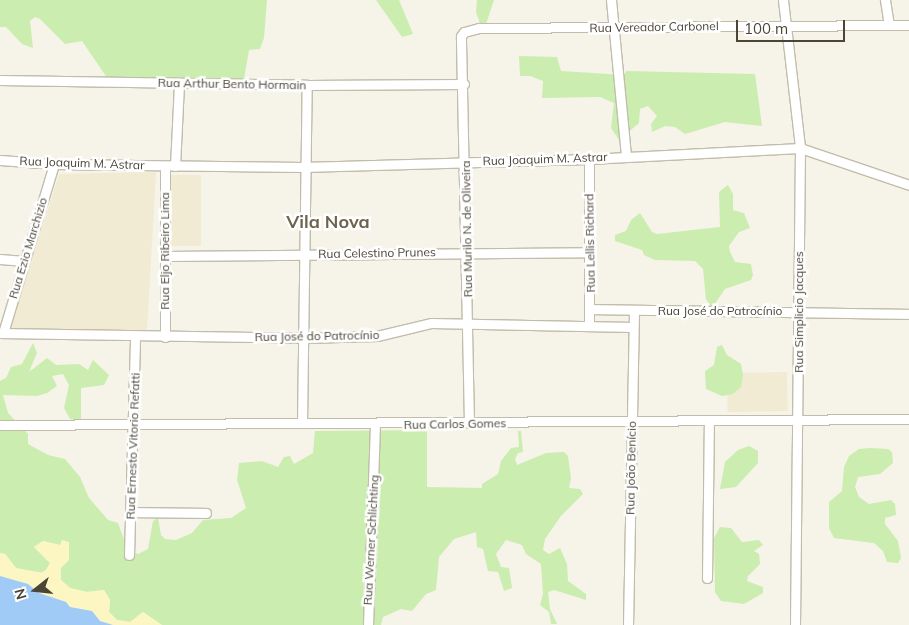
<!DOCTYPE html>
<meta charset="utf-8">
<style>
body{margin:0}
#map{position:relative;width:909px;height:625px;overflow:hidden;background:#f6f3e9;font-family:Mulish,sans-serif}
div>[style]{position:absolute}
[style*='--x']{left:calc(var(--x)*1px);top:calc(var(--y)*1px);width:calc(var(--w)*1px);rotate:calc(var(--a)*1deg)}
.education>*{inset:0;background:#f0ebd2;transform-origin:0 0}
.green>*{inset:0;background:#cbedaf}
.sand>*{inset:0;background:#fcf6c3}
.water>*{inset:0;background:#a1cbf7}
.roads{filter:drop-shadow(1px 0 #c2bdab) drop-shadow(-1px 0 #c2bdab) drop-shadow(0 1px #c2bdab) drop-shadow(0 -1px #c2bdab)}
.street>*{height:9px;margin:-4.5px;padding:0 4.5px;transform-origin:4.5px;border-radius:4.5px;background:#fff}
span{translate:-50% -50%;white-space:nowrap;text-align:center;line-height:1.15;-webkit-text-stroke:5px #fff;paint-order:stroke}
.street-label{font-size:12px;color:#4a4537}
.district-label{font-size:18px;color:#6e644d;font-weight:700}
.north{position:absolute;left:10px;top:565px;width:50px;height:50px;-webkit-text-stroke:4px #fff;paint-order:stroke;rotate:254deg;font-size:14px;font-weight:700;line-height:20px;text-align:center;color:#4a4537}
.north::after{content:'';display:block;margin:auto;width:18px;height:22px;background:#4a4537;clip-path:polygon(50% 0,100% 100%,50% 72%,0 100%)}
.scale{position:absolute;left:736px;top:20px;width:109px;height:22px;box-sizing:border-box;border:2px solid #4a4537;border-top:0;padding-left:6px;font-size:15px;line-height:18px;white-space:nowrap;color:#4a4537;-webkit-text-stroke:4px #fff;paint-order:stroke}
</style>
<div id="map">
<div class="education">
<i style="clip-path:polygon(156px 172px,147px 330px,10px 329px,59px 174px)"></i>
<i style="left:201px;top:175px;width:71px;height:32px;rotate:90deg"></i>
<i style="left:787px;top:372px;width:39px;height:60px;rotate:89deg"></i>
</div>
<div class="green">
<i style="clip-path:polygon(0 0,267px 0,264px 38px,260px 49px,249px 50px,244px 79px,110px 82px,82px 41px,65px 44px,40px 19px,35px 17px,30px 21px,33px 48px,22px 44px,6px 27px,0 27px)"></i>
<i style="clip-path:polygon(376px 0,399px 0,413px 34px,402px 37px)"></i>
<i style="clip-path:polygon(477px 0,494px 0,486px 24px,480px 23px,476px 12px)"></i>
<i style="clip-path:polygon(519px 56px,557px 57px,561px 71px,624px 75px,626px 71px,755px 74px,762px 126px,725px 122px,685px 134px,675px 127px,665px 126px,652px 132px,651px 124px,657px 116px,648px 106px,640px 109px,639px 123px,619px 140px,611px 128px,614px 103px,600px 97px,542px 98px,543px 81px,530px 76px,520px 76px)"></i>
<i style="clip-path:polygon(728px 185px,733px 194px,733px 210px,744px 213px,750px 228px,739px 232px,729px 246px,730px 252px,735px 262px,751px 264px,753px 275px,751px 280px,725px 289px,712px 308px,706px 299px,703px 269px,695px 261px,655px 260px,644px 255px,642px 250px,615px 241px,615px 235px,626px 231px,631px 220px,640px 213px,652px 232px,657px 234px,720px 227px,719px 192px)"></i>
<i style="clip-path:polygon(33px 343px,37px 353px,29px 372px,47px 358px,56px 365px,79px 364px,88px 370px,93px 360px,109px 375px,104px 385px,81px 388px,81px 421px,70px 419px,64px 408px,69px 385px,63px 374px,52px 376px,57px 386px,47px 393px,37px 396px,3px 395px,8px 413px,28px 434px,28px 444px,48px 455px,65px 459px,80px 477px,89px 498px,108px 520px,118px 523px,128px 550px,138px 554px,148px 549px,153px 521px,158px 518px,161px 535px,165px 539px,176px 540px,192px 533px,203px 520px,231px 518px,246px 508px,237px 480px,239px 463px,262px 461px,278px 467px,284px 457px,290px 456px,294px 464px,313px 453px,315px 431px,427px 430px,427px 487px,482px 488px,482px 484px,498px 474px,501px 461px,511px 448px,519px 447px,518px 431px,521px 431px,523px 452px,518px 453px,515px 459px,517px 465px,546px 453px,564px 452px,568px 456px,571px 478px,569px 488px,580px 489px,583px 494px,561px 516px,545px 539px,543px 550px,549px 554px,560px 548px,567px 564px,568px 581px,586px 594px,586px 600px,554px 590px,548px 592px,550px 609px,557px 624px,551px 624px,549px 612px,540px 605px,543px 594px,541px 564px,526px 554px,522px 545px,506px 540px,496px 554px,501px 567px,509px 568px,512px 588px,504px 591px,498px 572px,488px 571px,483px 549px,477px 547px,476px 532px,454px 539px,439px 557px,436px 590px,426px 594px,412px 611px,401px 609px,383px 617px,381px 625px,162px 625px,143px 612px,130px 622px,117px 620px,109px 612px,110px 600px,104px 590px,87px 592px,70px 588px,61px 580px,60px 545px,43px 541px,34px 547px,50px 563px,48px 569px,38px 574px,16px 568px,5px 554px,0 553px,0 381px,6px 378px,11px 367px,22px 364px)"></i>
<i style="clip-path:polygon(722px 345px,727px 355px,741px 364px,743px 375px,741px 387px,733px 394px,722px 396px,706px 389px,705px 371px,714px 365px,717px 347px)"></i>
<i style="clip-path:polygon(749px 446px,758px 451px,758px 463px,736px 487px,720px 489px,725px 462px,738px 450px)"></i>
<i style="clip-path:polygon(870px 448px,888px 449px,892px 452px,893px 463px,880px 474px,858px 477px,855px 487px,859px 497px,869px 504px,891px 500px,895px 504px,896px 515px,885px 518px,885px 524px,898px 541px,901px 558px,898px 563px,887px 562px,883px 551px,874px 543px,834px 538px,829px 528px,829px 502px,842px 491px,844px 467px,849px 456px,859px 449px)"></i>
<i style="clip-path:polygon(720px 527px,731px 528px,742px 542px,759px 540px,763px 545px,754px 551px,759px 554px,760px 564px,748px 576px,747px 581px,763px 587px,763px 593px,744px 604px,721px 601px,715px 592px,714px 538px)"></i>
</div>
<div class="sand">
<i style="clip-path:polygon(62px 540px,69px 542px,69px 560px,60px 569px,61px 580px,70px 588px,87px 592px,104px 590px,110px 600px,109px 612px,117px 620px,130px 622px,143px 612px,162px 625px,113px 625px,100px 621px,92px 611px,70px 607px,66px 602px,39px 593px,28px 584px,0 576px,0 553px,5px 554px,16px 568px,44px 573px,50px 563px,34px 547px,43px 541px,60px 545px)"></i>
</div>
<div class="water">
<i style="clip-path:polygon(0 576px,28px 584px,39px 593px,66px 602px,70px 607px,92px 611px,100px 621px,113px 625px,0 625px)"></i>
</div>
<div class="roads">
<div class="street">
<i style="--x:611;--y:0;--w:157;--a:84.5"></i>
<i style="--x:783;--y:0;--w:149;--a:83.4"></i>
<i style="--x:800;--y:148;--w:477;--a:90.6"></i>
<i style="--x:885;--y:0;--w:24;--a:81"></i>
<i style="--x:0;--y:80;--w:307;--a:0.9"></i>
<i style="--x:307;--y:85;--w:157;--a:-0.4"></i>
<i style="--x:589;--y:159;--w:167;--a:90"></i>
<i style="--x:0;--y:160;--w:54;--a:4.2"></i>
<i style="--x:54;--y:164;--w:249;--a:0.7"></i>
<i style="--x:303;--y:167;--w:286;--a:-1.6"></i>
<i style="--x:589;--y:159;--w:211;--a:-3"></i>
<i style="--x:800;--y:148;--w:115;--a:18.7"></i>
<i style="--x:165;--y:166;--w:171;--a:90"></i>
<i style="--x:175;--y:166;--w:83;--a:-87.2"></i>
<i style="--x:165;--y:256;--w:424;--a:-0.5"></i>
<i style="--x:0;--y:259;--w:24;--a:5"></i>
<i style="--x:591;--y:309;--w:318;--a:0.9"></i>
<i style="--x:0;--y:333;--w:303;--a:0.9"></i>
<i style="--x:303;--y:338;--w:74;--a:-1.5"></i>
<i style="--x:377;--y:336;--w:56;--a:-13.5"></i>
<i style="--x:431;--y:323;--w:202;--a:1.1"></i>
<i style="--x:3;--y:333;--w:177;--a:-73.2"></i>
<i style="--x:302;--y:423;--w:338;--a:-89.2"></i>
<i style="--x:469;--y:423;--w:387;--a:-91.2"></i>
<i style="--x:461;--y:36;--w:5;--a:-53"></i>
<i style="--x:464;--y:32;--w:16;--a:-15"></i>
<i style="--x:479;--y:28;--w:430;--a:-0.4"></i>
<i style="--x:0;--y:425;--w:909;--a:-0.38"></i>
<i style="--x:131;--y:512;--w:75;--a:0.8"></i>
<i style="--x:129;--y:555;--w:217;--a:-88.4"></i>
<i style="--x:707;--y:578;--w:157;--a:-89.3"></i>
<i style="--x:368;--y:625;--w:201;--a:-88"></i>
<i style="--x:628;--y:625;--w:315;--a:-88.9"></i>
</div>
</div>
<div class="street-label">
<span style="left:654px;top:27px;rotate:-1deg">Rua Vereador Carbonel</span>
<span style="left:232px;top:84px;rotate:1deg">Rua Arthur Bento Hormain</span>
<span style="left:545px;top:159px;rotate:-2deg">Rua Joaquim M. Astrar</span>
<span style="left:82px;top:163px;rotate:2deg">Rua Joaquim M. Astrar</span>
<span style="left:467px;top:229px;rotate:-91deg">Rua Murilo N. de Oliveira</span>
<span style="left:590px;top:243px;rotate:-91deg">Rua Lellis Richard</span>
<span style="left:28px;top:248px;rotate:-73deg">Rua Ezio Marchizio</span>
<span style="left:165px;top:251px;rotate:-90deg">Rua Eljo Ribeiro Lima</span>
<span style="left:377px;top:253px;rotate:-1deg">Rua Celestino Prunes</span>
<span style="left:720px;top:311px">Rua José do Patrocínio</span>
<span style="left:799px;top:312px;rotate:-90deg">Rua Simplicio Jacques</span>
<span style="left:317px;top:336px;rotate:-1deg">Rua José do Patrocínio</span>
<span style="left:455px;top:424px;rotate:-1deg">Rua Carlos Gomes</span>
<span style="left:133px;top:446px;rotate:-88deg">Rua Ernesto Vitorio Refatti</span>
<span style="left:631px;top:468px;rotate:-89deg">Rua João Benício</span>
<span style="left:371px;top:540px;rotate:-87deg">Rua Werner Schlichting</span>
</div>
<div class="district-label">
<span style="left:328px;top:222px">Vila Nova</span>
</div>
<div class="north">N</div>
<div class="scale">100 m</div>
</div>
